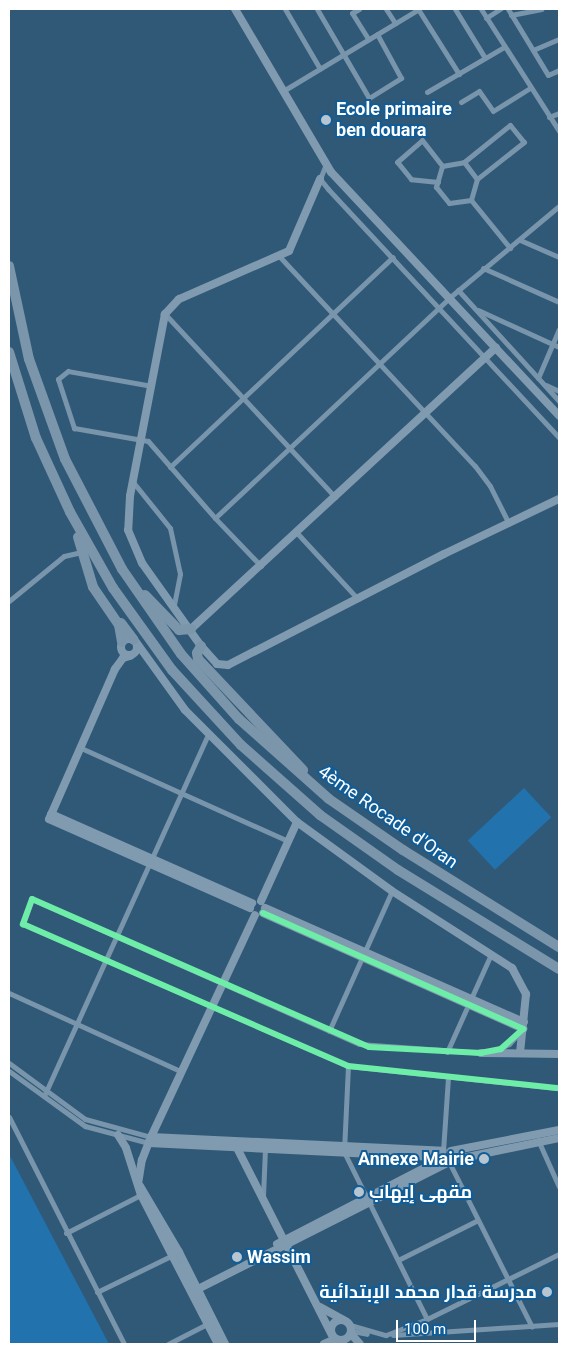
<!DOCTYPE html>
<meta charset="utf-8">
<style>
body{margin:0}
#map{position:relative;width:568px;height:1353px;overflow:hidden;background:#305978;font-family:Roboto,Cairo,sans-serif}
div>[style]{position:absolute}
[style*='--x']{left:calc(var(--x)*1px);top:calc(var(--y)*1px);width:calc(var(--w)*1px);rotate:calc(var(--a)*1deg)}
.green>*{inset:0;background:#2172ad;transform-origin:0 0}
.street>*{height:5px;margin:-2.5px;padding:0 2.5px;transform-origin:2.5px;border-radius:2.5px;background:#7995ab}
.secondary>*{height:8px;margin:-4px;padding:0 4px;transform-origin:4px;border-radius:4px;background:#809baf}
.secondary>.ring{margin:-4px;padding:0;box-sizing:content-box;background:none;border:8px solid #809baf;border-radius:50%}
.highway>*{height:10px;margin:-5px;padding:0 5px;transform-origin:5px;border-radius:5px;background:#7b95aa}
.cycleway>*{height:6px;margin:-3px;padding:0 3px;transform-origin:3px;border-radius:3px;background:#6deda7}
.dots>*{width:14px;height:14px;translate:-50% -50%;box-sizing:border-box;border:2px solid #115d97;border-radius:50%}
span{translate:-50% -50%;white-space:nowrap;text-align:center;line-height:1.15;-webkit-text-stroke:4px #115d97;paint-order:stroke}
.poi-label{font-size:18px;color:#fff;font-weight:700}
.left{translate:0 -50%;text-align:left}
.right{translate:-100% -50%;text-align:right}
.street-label{font-size:18px;color:#fff}
.frame{position:absolute;inset:0;border:10px solid #fff;pointer-events:none}
.scale{position:absolute;left:396px;top:1320px;width:80px;height:22px;box-sizing:border-box;border:2px solid #fff;border-top:0;padding-left:6px;font-size:15px;line-height:18px;white-space:nowrap;color:#fff;-webkit-text-stroke:4px #115d97;paint-order:stroke}
</style>
<div id="map">
<div class="green">
<i style="left:524px;top:788px;width:40px;height:77px;rotate:47deg"></i>
<i style="clip-path:polygon(9px 1154px,109px 1344px,9px 1344px)"></i>
</div>
<div class="street">
<i style="--x:285;--y:9;--w:69;--a:59.7"></i>
<i style="--x:317;--y:9;--w:103;--a:59.7"></i>
<i style="--x:369;--y:98;--w:38;--a:-32"></i>
<i style="--x:401;--y:78;--w:50;--a:-118.6"></i>
<i style="--x:359;--y:9;--w:8;--a:150"></i>
<i style="--x:352;--y:13;--w:31;--a:58"></i>
<i style="--x:386;--y:9;--w:17;--a:57"></i>
<i style="--x:418;--y:9;--w:77;--a:57.8"></i>
<i style="--x:455;--y:9;--w:57;--a:58.5"></i>
<i style="--x:481;--y:9;--w:145;--a:57.4"></i>
<i style="--x:508;--y:9;--w:77;--a:58.8"></i>
<i style="--x:548;--y:75;--w:12;--a:-24"></i>
<i style="--x:511;--y:15;--w:31;--a:-11"></i>
<i style="--x:486;--y:18;--w:17;--a:-33"></i>
<i style="--x:533;--y:50;--w:28;--a:-23"></i>
<i style="--x:283;--y:91;--w:159;--a:-31.1"></i>
<i style="--x:427;--y:92;--w:89;--a:-30.3"></i>
<i style="--x:461;--y:102;--w:21;--a:-31"></i>
<i style="--x:479;--y:91;--w:24;--a:55"></i>
<i style="--x:493;--y:111;--w:44;--a:-31.9"></i>
<i style="--x:549;--y:117;--w:11;--a:-22"></i>
<i style="--x:464;--y:162;--w:59;--a:-38.8"></i>
<i style="--x:510;--y:125;--w:22;--a:51"></i>
<i style="--x:524;--y:142;--w:60;--a:141.8"></i>
<i style="--x:477;--y:179;--w:22;--a:106"></i>
<i style="--x:471;--y:200;--w:22;--a:172"></i>
<i style="--x:449;--y:203;--w:21;--a:-129"></i>
<i style="--x:436;--y:187;--w:22;--a:-74"></i>
<i style="--x:442;--y:166;--w:22;--a:-10"></i>
<i style="--x:464;--y:162;--w:21;--a:53"></i>
<i style="--x:326;--y:164;--w:16;--a:112"></i>
<i style="--x:320;--y:179;--w:13;--a:51"></i>
<i style="--x:328;--y:189;--w:340;--a:47.1"></i>
<i style="--x:438;--y:182;--w:27;--a:-174"></i>
<i style="--x:411;--y:179;--w:22;--a:-129"></i>
<i style="--x:397;--y:162;--w:33;--a:-41"></i>
<i style="--x:422;--y:140;--w:33;--a:52"></i>
<i style="--x:471;--y:200;--w:62;--a:50.9"></i>
<i style="--x:520;--y:240;--w:43;--a:23.6"></i>
<i style="--x:279;--y:256;--w:287;--a:47"></i>
<i style="--x:475;--y:466;--w:25;--a:53"></i>
<i style="--x:490;--y:486;--w:42;--a:63.4"></i>
<i style="--x:483;--y:268;--w:83;--a:24.1"></i>
<i style="--x:458;--y:290;--w:150;--a:47.7"></i>
<i style="--x:478;--y:310;--w:89;--a:24.6"></i>
<i style="--x:165;--y:314;--w:250;--a:47.1"></i>
<i style="--x:538;--y:378;--w:53;--a:-66.8"></i>
<i style="--x:546;--y:385;--w:14;--a:25"></i>
<i style="--x:152;--y:386;--w:85;--a:-169.9"></i>
<i style="--x:68;--y:371;--w:13;--a:141"></i>
<i style="--x:58;--y:379;--w:52;--a:71.9"></i>
<i style="--x:74;--y:428;--w:75;--a:10"></i>
<i style="--x:148;--y:441;--w:102;--a:49"></i>
<i style="--x:170;--y:467;--w:306;--a:-43.3"></i>
<i style="--x:133;--y:482;--w:59;--a:51.2"></i>
<i style="--x:170;--y:528;--w:47;--a:77.7"></i>
<i style="--x:180;--y:574;--w:33;--a:101"></i>
<i style="--x:297;--y:533;--w:90;--a:47.3"></i>
<i style="--x:261;--y:566;--w:66;--a:-133.8"></i>
<i style="--x:215;--y:518;--w:321;--a:-43.2"></i>
<i style="--x:449;--y:298;--w:143;--a:-39.9"></i>
<i style="--x:9;--y:601;--w:71;--a:-39.3"></i>
<i style="--x:64;--y:556;--w:18;--a:-13"></i>
<i style="--x:81;--y:748;--w:227;--a:24.2"></i>
<i style="--x:9;--y:993;--w:188;--a:24.5"></i>
<i style="--x:329;--y:1031;--w:154;--a:-65.8"></i>
<i style="--x:495;--y:1051;--w:16;--a:-27"></i>
<i style="--x:509;--y:1044;--w:18;--a:-47"></i>
<i style="--x:447;--y:1052;--w:107;--a:-65.8"></i>
<i style="--x:484;--y:1053;--w:125;--a:-175.9"></i>
<i style="--x:359;--y:1044;--w:358;--a:-156.1"></i>
<i style="--x:32;--y:899;--w:27;--a:110"></i>
<i style="--x:23;--y:924;--w:355;--a:23.6"></i>
<i style="--x:348;--y:1066;--w:212;--a:6"></i>
<i style="--x:9;--y:1063;--w:94;--a:36.4"></i>
<i style="--x:85;--y:1119;--w:68;--a:15.3"></i>
<i style="--x:348;--y:1066;--w:86;--a:92.7"></i>
<i style="--x:344;--y:1152;--w:186;--a:63.6"></i>
<i style="--x:9;--y:1071;--w:94;--a:35.9"></i>
<i style="--x:85;--y:1126;--w:66;--a:14.9"></i>
<i style="--x:44;--y:1096;--w:397;--a:-65.6"></i>
<i style="--x:9;--y:1117;--w:254;--a:63.1"></i>
<i style="--x:538;--y:1140;--w:51;--a:65.9"></i>
<i style="--x:443;--y:1151;--w:74;--a:-86.1"></i>
<i style="--x:450;--y:1164;--w:182;--a:63.3"></i>
<i style="--x:263;--y:1196;--w:47;--a:-87.6"></i>
<i style="--x:66;--y:1233;--w:88;--a:-27.1"></i>
<i style="--x:398;--y:1260;--w:89;--a:-26.6"></i>
<i style="--x:97;--y:1292;--w:85;--a:-26"></i>
<i style="--x:350;--y:1325;--w:37;--a:16"></i>
<i style="--x:386;--y:1335;--w:44;--a:-21.3"></i>
<i style="--x:427;--y:1319;--w:147;--a:-26.2"></i>
<i style="--x:352;--y:1331;--w:15;--a:11"></i>
<i style="--x:393;--y:1335;--w:166;--a:-3.8"></i>
<i style="--x:340;--y:1340;--w:4;--a:90"></i>
<i style="--x:168;--y:1344;--w:46;--a:-27.1"></i>
</div>
<div class="secondary">
<i style="--x:235;--y:9;--w:189;--a:59.5"></i>
<i style="--x:331;--y:172;--w:334;--a:46.9"></i>
<i style="--x:320;--y:179;--w:78;--a:113.3"></i>
<i style="--x:289;--y:251;--w:120;--a:156.4"></i>
<i style="--x:179;--y:299;--w:21;--a:133"></i>
<i style="--x:165;--y:314;--w:185;--a:100.9"></i>
<i style="--x:130;--y:496;--w:34;--a:93"></i>
<i style="--x:128;--y:530;--w:36;--a:67"></i>
<i style="--x:142;--y:563;--w:102;--a:54.6"></i>
<i style="--x:201;--y:646;--w:24;--a:48"></i>
<i style="--x:217;--y:664;--w:11;--a:5"></i>
<i style="--x:228;--y:665;--w:243;--a:-27.2"></i>
<i style="--x:444;--y:554;--w:127;--a:-25.6"></i>
<i style="--x:191;--y:629;--w:415;--a:-42.7"></i>
<i class="ring" style="left:121px;top:639px;width:8px;height:8px"></i>
<i style="--x:136;--y:642;--w:84;--a:54.2"></i>
<i style="--x:185;--y:710;--w:158;--a:45"></i>
<i style="--x:297;--y:822;--w:117;--a:36"></i>
<i style="--x:392;--y:891;--w:143;--a:32.7"></i>
<i style="--x:512;--y:968;--w:30;--a:62"></i>
<i style="--x:526;--y:994;--w:59;--a:95.8"></i>
<i style="--x:130;--y:656;--w:7;--a:164"></i>
<i style="--x:123;--y:658;--w:14;--a:126"></i>
<i style="--x:115;--y:669;--w:164;--a:113.7"></i>
<i style="--x:49;--y:819;--w:220;--a:23.9"></i>
<i style="--x:51;--y:814;--w:220;--a:23.9"></i>
<i style="--x:261;--y:901;--w:87;--a:-65.5"></i>
<i style="--x:265;--y:908;--w:283;--a:23.8"></i>
<i style="--x:263;--y:913;--w:285;--a:24"></i>
<i style="--x:481;--y:1053;--w:78;--a:0.7"></i>
<i style="--x:118;--y:1135;--w:15;--a:58"></i>
<i style="--x:126;--y:1148;--w:49;--a:72.3"></i>
<i style="--x:141;--y:1195;--w:168;--a:62.7"></i>
<i style="--x:151;--y:1137;--w:292;--a:2.7"></i>
<i style="--x:149;--y:1143;--w:291;--a:2.8"></i>
<i style="--x:235;--y:1144;--w:214;--a:63.1"></i>
<i style="--x:451;--y:1151;--w:110;--a:-11"></i>
<i style="--x:453;--y:1160;--w:108;--a:-11.7"></i>
<i style="--x:138;--y:1184;--w:24;--a:-81"></i>
<i style="--x:142;--y:1160;--w:25;--a:-69"></i>
<i style="--x:151;--y:1137;--w:245;--a:-64.9"></i>
<i style="--x:140;--y:1186;--w:77;--a:59.4"></i>
<i style="--x:179;--y:1252;--w:103;--a:63.4"></i>
<i style="--x:277;--y:1244;--w:183;--a:-27.3"></i>
<i style="--x:192;--y:1292;--w:284;--a:-26.8"></i>
<i style="--x:320;--y:1307;--w:26;--a:29"></i>
<i class="ring" style="left:331px;top:1320px;width:12px;height:12px"></i>
<i style="--x:351;--y:1334;--w:13;--a:48"></i>
<i style="--x:324;--y:1344;--w:12;--a:-24"></i>
</div>
<div class="highway">
<i style="--x:9;--y:266;--w:95;--a:77.9"></i>
<i style="--x:29;--y:359;--w:106;--a:70.2"></i>
<i style="--x:65;--y:459;--w:124;--a:62.6"></i>
<i style="--x:122;--y:569;--w:103;--a:55.2"></i>
<i style="--x:181;--y:654;--w:87;--a:48.3"></i>
<i style="--x:239;--y:719;--w:120;--a:41.6"></i>
<i style="--x:329;--y:799;--w:90;--a:34.6"></i>
<i style="--x:403;--y:850;--w:184;--a:31.9"></i>
<i style="--x:9;--y:352;--w:90;--a:72.6"></i>
<i style="--x:36;--y:438;--w:81;--a:65.3"></i>
<i style="--x:70;--y:512;--w:87;--a:60.5"></i>
<i style="--x:113;--y:588;--w:101;--a:54.3"></i>
<i style="--x:172;--y:670;--w:102;--a:47.4"></i>
<i style="--x:241;--y:745;--w:106;--a:41.5"></i>
<i style="--x:320;--y:815;--w:95;--a:35.2"></i>
<i style="--x:398;--y:870;--w:189;--a:31.6"></i>
<i style="--x:78;--y:537;--w:52;--a:73.3"></i>
<i style="--x:93;--y:587;--w:46;--a:55.6"></i>
<i style="--x:119;--y:625;--w:17;--a:80"></i>
<i style="--x:145;--y:595;--w:49;--a:45.8"></i>
<i style="--x:179;--y:630;--w:12;--a:-5"></i>
<i style="--x:121;--y:623;--w:21;--a:53"></i>
<i style="--x:201;--y:646;--w:8;--a:120"></i>
<i style="--x:197;--y:653;--w:6;--a:81"></i>
<i style="--x:198;--y:659;--w:153;--a:46.6"></i>
</div>
<div class="cycleway">
<i style="--x:263;--y:913;--w:285;--a:24"></i>
<i style="--x:523;--y:1029;--w:30;--a:138"></i>
<i style="--x:501;--y:1049;--w:20;--a:169"></i>
<i style="--x:481;--y:1053;--w:112;--a:-176.9"></i>
<i style="--x:369;--y:1047;--w:368;--a:-156.3"></i>
<i style="--x:32;--y:899;--w:27;--a:110"></i>
<i style="--x:23;--y:924;--w:355;--a:23.6"></i>
<i style="--x:348;--y:1066;--w:212;--a:6"></i>
</div>
<div class="dots">
<i style="left:326px;top:120px;background:#b7c5d0"></i>
<i style="left:484px;top:1159px;background:#b7c5d0"></i>
<i style="left:359px;top:1192px;background:#b7c5d0"></i>
<i style="left:237px;top:1257px;background:#b7c5d0"></i>
<i style="left:547px;top:1292px;background:#b7c5d0"></i>
</div>
<div class="poi-label">
<span class="left" style="left:336px;top:120px">Ecole primaire<br>ben douara</span>
<span class="right" style="left:474px;top:1159px">Annexe Mairie</span>
<span class="left" style="left:369px;top:1192px">مقهى إيهاب</span>
<span class="left" style="left:247px;top:1257px">Wassim</span>
<span class="right" style="left:537px;top:1292px">مدرسة قدار محمد الإبتدائية</span>
</div>
<div class="street-label">
<span style="left:388px;top:817px;rotate:35deg">4ème Rocade d'Oran</span>
</div>
<div class="frame"></div>
<div class="scale">100 m</div>
</div>
